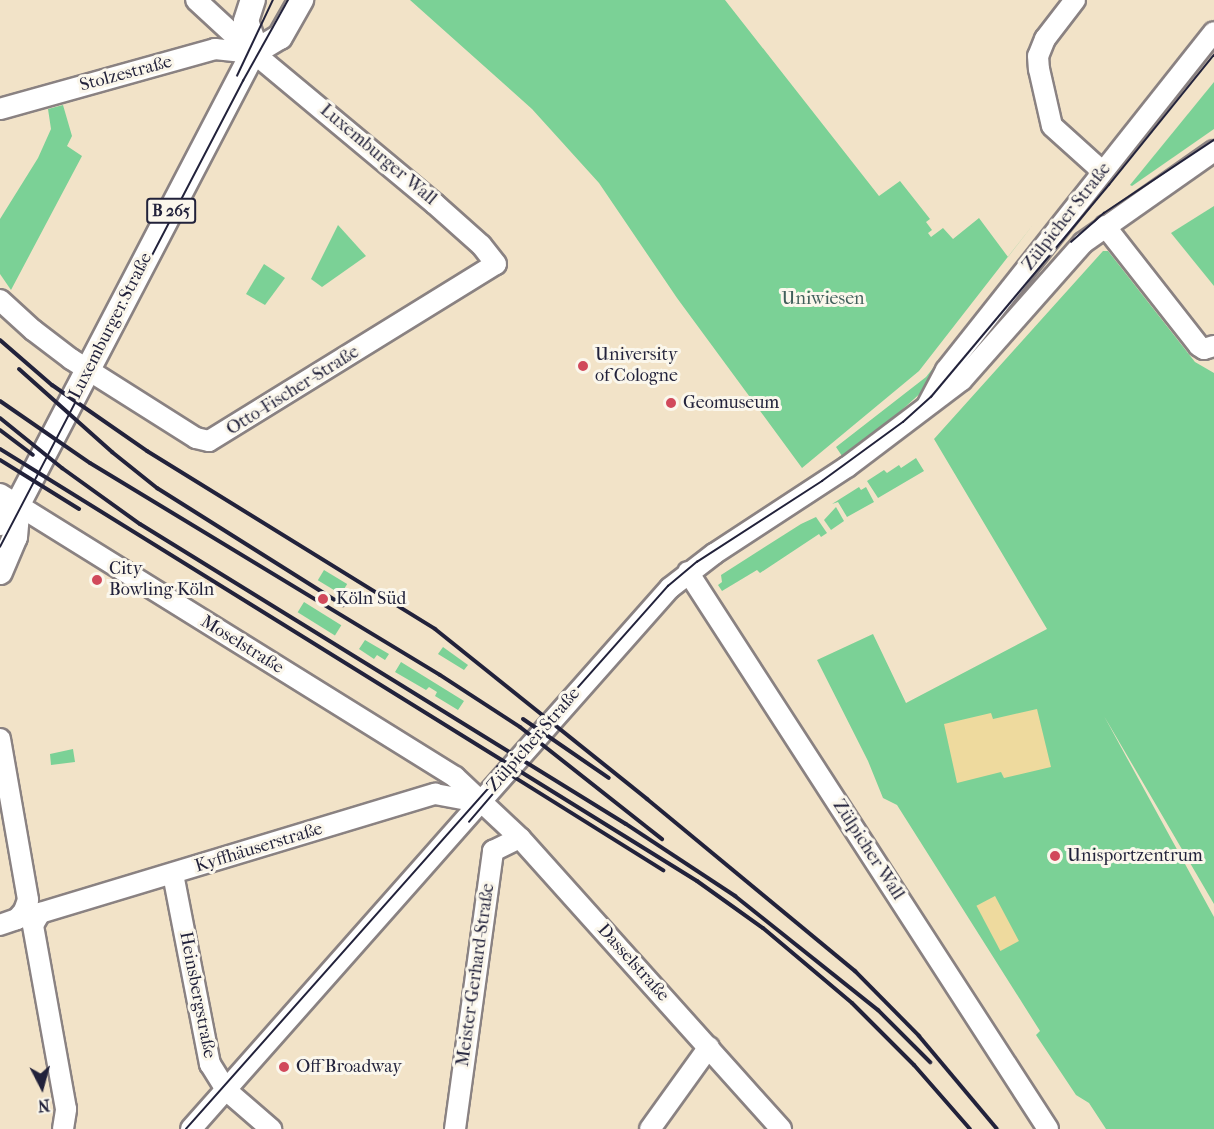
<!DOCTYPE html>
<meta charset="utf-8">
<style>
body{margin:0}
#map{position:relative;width:1214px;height:1129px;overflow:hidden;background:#f2e3c8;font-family:"IM FELL French Canon",serif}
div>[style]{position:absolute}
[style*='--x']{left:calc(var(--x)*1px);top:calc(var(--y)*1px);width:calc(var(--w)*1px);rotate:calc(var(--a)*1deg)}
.green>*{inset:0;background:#7bd196;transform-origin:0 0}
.sand>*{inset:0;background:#eeda9e;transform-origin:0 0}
.roads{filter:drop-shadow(2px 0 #8a8282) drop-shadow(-2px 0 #8a8282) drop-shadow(0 2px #8a8282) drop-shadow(0 -2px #8a8282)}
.minor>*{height:20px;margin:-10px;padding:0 10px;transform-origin:10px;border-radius:10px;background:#fff}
.major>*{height:24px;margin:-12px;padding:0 12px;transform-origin:12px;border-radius:12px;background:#fff}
.tram>*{height:1.5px;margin:-0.75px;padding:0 0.75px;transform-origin:0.75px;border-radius:0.75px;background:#22223b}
.rail>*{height:4px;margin:-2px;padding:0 2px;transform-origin:2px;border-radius:2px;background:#22223b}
.dots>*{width:16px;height:16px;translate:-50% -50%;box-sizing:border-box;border:3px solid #fbf7ec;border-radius:50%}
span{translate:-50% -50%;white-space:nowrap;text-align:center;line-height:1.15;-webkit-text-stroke:6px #fbf7ec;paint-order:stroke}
.shield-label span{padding:2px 4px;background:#fbf7ec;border:2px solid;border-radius:4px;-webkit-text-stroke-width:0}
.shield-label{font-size:16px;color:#22223b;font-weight:700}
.street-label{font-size:18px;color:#22223b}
.park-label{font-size:18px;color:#415f5b}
.poi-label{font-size:18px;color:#22223b}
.left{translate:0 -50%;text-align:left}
.north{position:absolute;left:12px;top:1057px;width:60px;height:60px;-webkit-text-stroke:4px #fbf7ec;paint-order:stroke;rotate:174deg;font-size:16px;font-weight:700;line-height:24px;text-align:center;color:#22223b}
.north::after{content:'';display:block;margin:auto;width:21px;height:27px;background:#22223b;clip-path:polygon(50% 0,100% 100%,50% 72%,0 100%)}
</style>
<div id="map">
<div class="green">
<i style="clip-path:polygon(410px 0,725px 0,879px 196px,900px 181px,930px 219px,926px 222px,932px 230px,928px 233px,931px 237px,943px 228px,953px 239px,979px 218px,1008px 257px,1035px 222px,919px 371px,802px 468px,677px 298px,599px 183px,532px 109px)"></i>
<i style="clip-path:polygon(1214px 82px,1214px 129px,1132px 186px,1130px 185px)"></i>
<i style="clip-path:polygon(63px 105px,72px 136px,67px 146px,82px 156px,11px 290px,0 274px,0 219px,38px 158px,51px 129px,48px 109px)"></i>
<i style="clip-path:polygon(1214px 206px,1214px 286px,1171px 233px)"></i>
<i style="clip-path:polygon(338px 225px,366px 256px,322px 287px,311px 279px)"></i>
<i style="clip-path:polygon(1103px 251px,1108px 251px,1195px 362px,1214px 373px,1214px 904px,1104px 716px,1214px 917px,1214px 1129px,1106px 1129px,1089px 1103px,1076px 1095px,1036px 1035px,1040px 1031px,897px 805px,883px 798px,868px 761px,817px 660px,873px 634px,906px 703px,1047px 629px,934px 439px)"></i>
<i style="clip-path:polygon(264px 264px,285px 278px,265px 305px,246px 294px)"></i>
<i style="clip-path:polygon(967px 325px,974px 330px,935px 380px,893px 418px,842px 456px,836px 447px,926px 377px)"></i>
<i style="clip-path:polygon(916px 458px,924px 471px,878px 498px,867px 481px,884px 470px,887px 473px,899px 465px,901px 468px)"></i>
<i style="clip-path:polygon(859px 487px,861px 490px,866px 487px,874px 502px,847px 517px,838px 502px,832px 504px)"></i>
<i style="clip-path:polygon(836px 507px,844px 521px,831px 530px,824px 520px)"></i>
<i style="clip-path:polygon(816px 517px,827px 533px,821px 537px,819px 534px,760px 573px,757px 570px,722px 591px,718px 585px,722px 582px,721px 575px,801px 524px)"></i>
<i style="left:324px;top:570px;width:27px;height:12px;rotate:31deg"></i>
<i style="left:304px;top:602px;width:44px;height:12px;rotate:32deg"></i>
<i style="clip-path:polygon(365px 640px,389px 654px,385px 660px,377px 655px,374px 659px,359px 649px)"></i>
<i style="clip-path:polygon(443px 647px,468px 665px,464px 670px,438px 654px)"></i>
<i style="clip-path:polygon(401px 662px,464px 701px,458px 710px,435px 696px,437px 692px,429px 687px,426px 690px,395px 672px)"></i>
<i style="clip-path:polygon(73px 749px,75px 762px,51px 765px,50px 754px)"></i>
</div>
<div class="sand">
<i style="clip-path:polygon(1037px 709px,1051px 767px,1004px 778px,1001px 772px,957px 783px,944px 724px,991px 713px,993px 719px)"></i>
<i style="left:995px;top:896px;width:51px;height:21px;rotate:62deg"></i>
</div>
<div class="roads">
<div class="minor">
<i style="--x:1075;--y:0;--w:49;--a:127.6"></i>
<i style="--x:1045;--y:39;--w:18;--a:112"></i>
<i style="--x:1038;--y:56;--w:13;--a:86"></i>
<i style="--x:1039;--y:69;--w:58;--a:77.2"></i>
<i style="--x:1052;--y:126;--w:67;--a:42"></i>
<i style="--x:0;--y:109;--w:223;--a:-15.6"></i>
<i style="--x:215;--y:49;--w:38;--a:6"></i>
<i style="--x:1105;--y:226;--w:152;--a:51.9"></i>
<i style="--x:1199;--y:346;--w:6;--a:31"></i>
<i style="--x:1204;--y:349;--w:10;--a:-17"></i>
<i style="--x:0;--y:300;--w:45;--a:42.3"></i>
<i style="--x:33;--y:330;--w:48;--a:37.3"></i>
<i style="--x:71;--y:359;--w:148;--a:32.3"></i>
<i style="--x:196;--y:438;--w:13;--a:13"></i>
<i style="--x:209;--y:441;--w:337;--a:-31.7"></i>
<i style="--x:496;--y:264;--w:24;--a:-128"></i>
<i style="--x:481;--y:245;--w:62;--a:-138.3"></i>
<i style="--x:435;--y:204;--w:242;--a:-140.2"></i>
<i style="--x:249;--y:49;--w:72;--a:-137.2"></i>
<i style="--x:928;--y:404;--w:38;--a:-62"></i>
<i style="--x:946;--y:370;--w:431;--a:-51.6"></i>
<i style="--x:0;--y:494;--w:536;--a:31.88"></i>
<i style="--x:455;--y:777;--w:89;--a:43.2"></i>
<i style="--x:520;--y:838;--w:391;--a:48.1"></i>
<i style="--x:688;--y:572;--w:663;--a:57.12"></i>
<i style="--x:0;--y:739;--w:163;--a:80.1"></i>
<i style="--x:28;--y:900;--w:12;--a:110"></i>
<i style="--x:24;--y:911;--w:11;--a:131"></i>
<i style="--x:17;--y:919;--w:18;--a:161"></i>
<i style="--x:173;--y:874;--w:194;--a:79"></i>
<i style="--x:210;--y:1064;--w:31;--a:58"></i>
<i style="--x:226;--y:1090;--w:60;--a:40.9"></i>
<i style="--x:63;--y:1129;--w:20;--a:-81"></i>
<i style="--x:66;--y:1109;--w:187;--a:-100.2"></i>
<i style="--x:33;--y:925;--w:14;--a:-60"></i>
<i style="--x:40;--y:913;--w:413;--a:-16.8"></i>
<i style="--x:435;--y:794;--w:45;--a:10.3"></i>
<i style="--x:191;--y:1129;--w:723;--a:-48.48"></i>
<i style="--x:670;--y:588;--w:56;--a:-37.7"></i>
<i style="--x:714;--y:554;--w:159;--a:-33.2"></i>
<i style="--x:847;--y:467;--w:144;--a:-37.1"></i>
<i style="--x:962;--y:380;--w:183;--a:-48.5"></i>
<i style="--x:1083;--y:243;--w:160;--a:-35.1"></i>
<i style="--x:455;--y:1129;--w:281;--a:-82.2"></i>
<i style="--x:493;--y:851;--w:30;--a:-26"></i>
<i style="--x:650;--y:1129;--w:101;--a:-54.3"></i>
</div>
<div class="major">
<i style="--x:253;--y:53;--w:31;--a:-31"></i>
<i style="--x:280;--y:37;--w:43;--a:-60.4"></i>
<i style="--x:0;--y:523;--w:26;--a:-47"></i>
<i style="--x:18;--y:504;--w:509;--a:-62.48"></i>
<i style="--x:253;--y:53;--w:12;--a:-90"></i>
<i style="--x:253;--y:41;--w:21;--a:-109"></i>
<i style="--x:246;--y:21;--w:22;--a:-72"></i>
<i style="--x:0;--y:572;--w:38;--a:-67"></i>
<i style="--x:15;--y:537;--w:33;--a:-85"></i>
</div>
</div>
<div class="tram">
<i style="--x:237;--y:76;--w:84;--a:-64.7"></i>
<i style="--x:1071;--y:242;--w:44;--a:-41.3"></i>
<i style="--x:1104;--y:213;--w:132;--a:-33.6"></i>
<i style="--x:0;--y:547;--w:526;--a:-62.46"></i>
<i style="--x:243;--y:81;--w:93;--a:-60.9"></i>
<i style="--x:469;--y:822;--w:72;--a:-49.5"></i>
<i style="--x:186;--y:1129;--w:726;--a:-48.41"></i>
<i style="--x:668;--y:586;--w:38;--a:-40"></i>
<i style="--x:697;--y:562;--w:149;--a:-32.9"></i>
<i style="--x:822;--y:481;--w:100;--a:-36.1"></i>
<i style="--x:903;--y:422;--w:38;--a:-42"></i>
<i style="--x:931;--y:397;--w:277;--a:-50"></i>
<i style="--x:1109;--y:185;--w:167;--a:-51.1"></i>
</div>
<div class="rail">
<i style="--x:0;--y:340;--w:69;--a:40.9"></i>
<i style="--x:52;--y:385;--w:116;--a:34.8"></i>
<i style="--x:147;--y:451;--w:339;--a:31.7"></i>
<i style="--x:435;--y:629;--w:272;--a:38.7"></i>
<i style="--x:647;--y:799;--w:270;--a:39.6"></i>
<i style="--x:855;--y:971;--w:91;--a:45.4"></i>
<i style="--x:919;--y:1036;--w:121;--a:50"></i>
<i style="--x:19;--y:369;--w:125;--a:41.7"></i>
<i style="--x:112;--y:452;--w:58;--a:38.7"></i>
<i style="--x:157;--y:488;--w:220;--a:32.2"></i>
<i style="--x:0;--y:401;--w:109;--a:34.6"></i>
<i style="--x:90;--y:463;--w:409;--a:31.2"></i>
<i style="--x:440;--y:675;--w:95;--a:33"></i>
<i style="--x:520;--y:727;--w:181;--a:38.3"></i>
<i style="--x:0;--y:418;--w:80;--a:38.9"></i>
<i style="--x:62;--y:468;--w:96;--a:35.7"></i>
<i style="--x:140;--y:524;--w:571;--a:31.69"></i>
<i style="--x:626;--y:824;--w:131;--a:33.4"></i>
<i style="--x:735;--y:896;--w:183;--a:38.6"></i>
<i style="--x:878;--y:1010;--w:74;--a:45"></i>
<i style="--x:0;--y:430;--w:41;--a:37.1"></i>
<i style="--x:0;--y:449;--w:820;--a:31.79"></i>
<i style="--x:697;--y:881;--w:81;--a:35.5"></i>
<i style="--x:763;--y:928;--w:116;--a:40.1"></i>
<i style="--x:852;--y:1003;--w:88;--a:45"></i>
<i style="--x:914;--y:1065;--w:85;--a:48.8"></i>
<i style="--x:0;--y:460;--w:93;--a:31.8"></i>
<i style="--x:523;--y:719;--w:104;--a:34.5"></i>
<i style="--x:498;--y:767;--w:195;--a:32"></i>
</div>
<div class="dots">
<i style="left:583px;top:366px;background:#d1495b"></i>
<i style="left:671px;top:403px;background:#d1495b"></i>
<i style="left:97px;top:580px;background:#d1495b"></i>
<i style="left:323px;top:599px;background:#d1495b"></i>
<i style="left:1055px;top:856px;background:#d1495b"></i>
<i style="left:284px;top:1067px;background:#d1495b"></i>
</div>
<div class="shield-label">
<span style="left:171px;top:211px">B 265</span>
</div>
<div class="street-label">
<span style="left:126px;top:74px;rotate:-15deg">Stolzestraße</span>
<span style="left:378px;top:155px;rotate:40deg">Luxemburger Wall</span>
<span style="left:1067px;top:217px;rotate:-52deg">Zülpicher Straße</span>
<span style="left:111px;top:326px;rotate:-63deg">Luxemburger Straße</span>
<span style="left:293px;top:391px;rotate:-32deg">Otto-Fischer-Straße</span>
<span style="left:242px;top:645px;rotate:32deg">Moselstraße</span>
<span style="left:534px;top:740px;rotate:-49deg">Zülpicher Straße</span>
<span style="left:259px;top:848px;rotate:-17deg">Kyffhäuserstraße</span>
<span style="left:868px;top:850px;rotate:57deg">Zülpicher Wall</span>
<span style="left:633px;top:963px;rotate:48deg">Dasselstraße</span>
<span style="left:476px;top:975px;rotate:-82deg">Meister-Gerhard-Straße</span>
<span style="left:197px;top:995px;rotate:79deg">Heinsbergstraße</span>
</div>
<div class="park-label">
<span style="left:823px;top:299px">Uniwiesen</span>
</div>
<div class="poi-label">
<span class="left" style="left:595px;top:366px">University<br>of Cologne</span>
<span class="left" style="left:683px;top:403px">Geomuseum</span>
<span class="left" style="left:109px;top:580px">City<br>Bowling Köln</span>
<span class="left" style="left:336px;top:599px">Köln Süd</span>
<span class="left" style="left:1067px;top:856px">Unisportzentrum</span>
<span class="left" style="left:296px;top:1067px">Off Broadway</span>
</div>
<div class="north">N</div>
</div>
